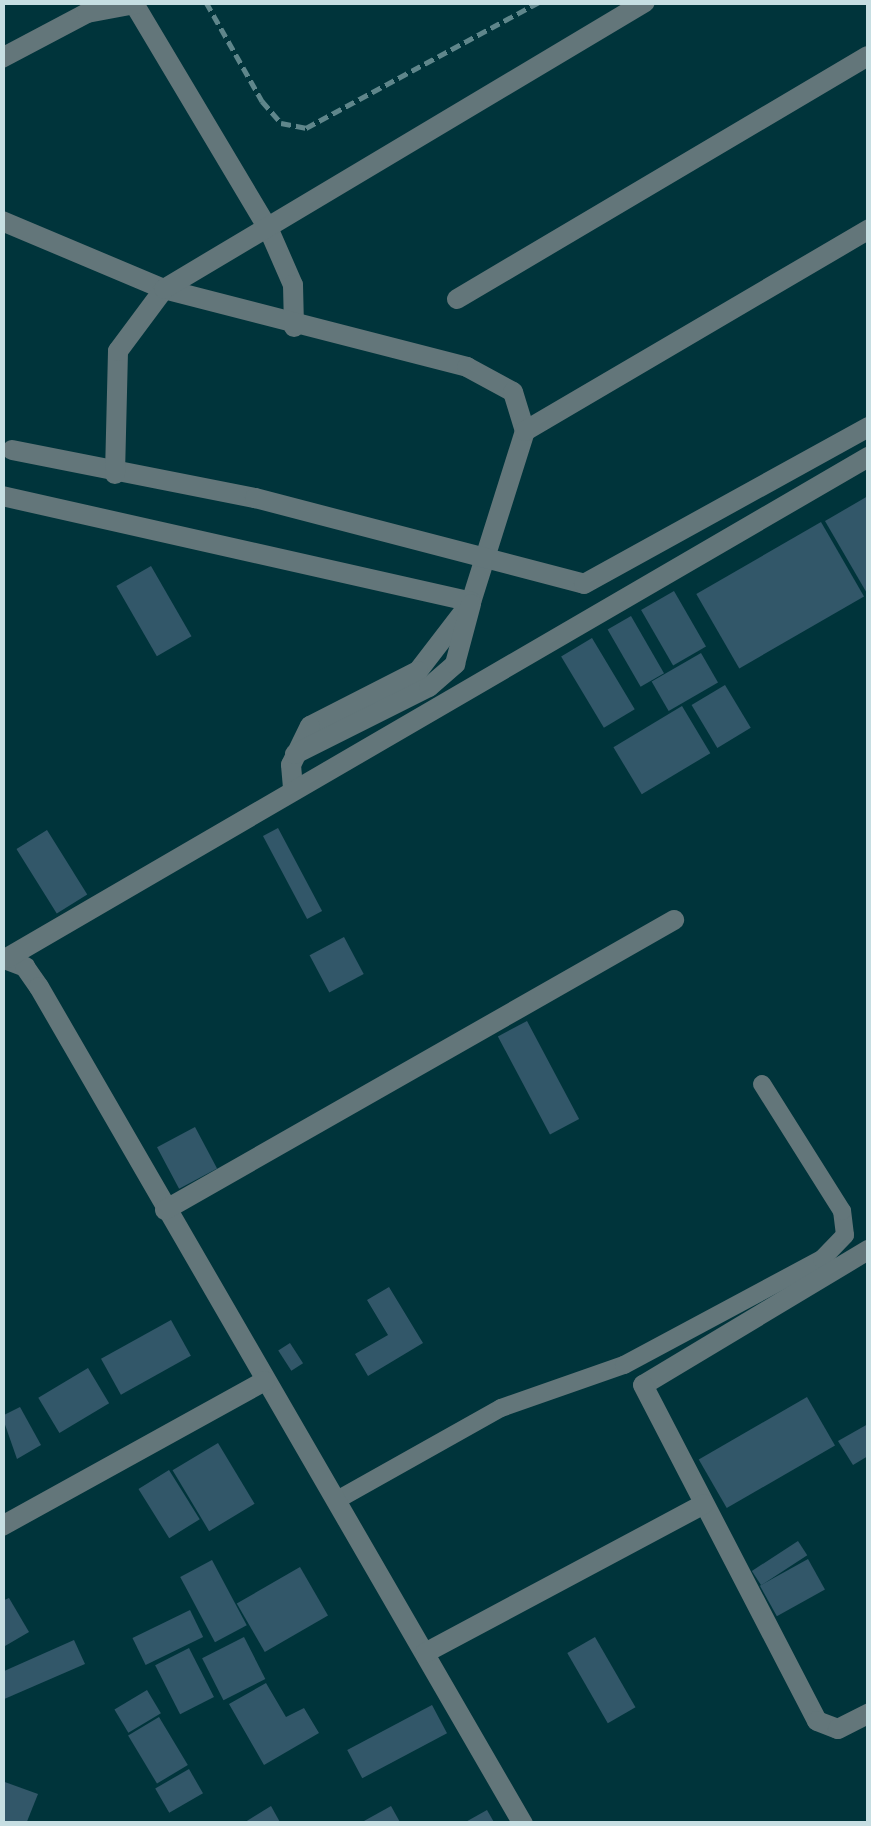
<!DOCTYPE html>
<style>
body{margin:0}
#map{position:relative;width:871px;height:1826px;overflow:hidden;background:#00343b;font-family:"PT Sans",sans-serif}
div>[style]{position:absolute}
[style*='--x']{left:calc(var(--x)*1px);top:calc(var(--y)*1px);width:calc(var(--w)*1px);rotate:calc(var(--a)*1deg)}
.building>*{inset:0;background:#325769;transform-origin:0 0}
.path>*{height:5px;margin-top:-2.5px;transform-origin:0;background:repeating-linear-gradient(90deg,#5f868b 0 10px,transparent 0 15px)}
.lane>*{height:18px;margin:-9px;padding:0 9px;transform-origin:9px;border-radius:9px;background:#63767a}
.street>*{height:20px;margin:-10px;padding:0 10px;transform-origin:10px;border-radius:10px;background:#63767a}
span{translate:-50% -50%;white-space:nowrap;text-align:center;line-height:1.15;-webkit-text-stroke:8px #06191c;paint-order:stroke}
.frame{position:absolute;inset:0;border:5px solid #c6dee2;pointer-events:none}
</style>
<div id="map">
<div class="building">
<i style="clip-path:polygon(868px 496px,868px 595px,825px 521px)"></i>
<i style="left:821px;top:522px;width:86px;height:144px;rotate:60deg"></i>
<i style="left:151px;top:566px;width:81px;height:40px;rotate:60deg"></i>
<i style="left:674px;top:591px;width:64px;height:38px;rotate:60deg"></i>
<i style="left:631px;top:616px;width:66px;height:27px;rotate:60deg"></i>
<i style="left:592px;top:638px;width:83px;height:36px;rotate:59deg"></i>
<i style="left:701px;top:653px;width:34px;height:57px;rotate:60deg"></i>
<i style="left:725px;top:685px;width:50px;height:39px;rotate:59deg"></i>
<i style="left:682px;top:706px;width:55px;height:80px;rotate:59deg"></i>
<i style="left:278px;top:828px;width:94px;height:17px;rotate:62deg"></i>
<i style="left:47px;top:830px;width:76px;height:36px;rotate:58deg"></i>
<i style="left:344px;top:937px;width:42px;height:39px;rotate:62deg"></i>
<i style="left:527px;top:1021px;width:111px;height:33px;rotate:62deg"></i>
<i style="left:195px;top:1127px;width:47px;height:43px;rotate:62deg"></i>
<i style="clip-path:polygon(389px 1287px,423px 1343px,368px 1376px,355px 1354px,388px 1335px,367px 1300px)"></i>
<i style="left:171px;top:1320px;width:41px;height:80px;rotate:61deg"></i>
<i style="left:290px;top:1343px;width:24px;height:14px;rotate:57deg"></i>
<i style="left:88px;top:1368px;width:41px;height:58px;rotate:59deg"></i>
<i style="left:807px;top:1397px;width:56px;height:125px;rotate:60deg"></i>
<i style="clip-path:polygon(20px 1407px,41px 1445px,17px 1459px,2px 1416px)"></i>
<i style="clip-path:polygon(868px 1424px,868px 1456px,853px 1465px,838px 1441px)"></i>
<i style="left:218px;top:1443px;width:71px;height:53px;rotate:59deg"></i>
<i style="left:169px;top:1470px;width:58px;height:36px;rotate:58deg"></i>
<i style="left:798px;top:1541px;width:17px;height:55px;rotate:57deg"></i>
<i style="left:808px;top:1559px;width:35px;height:55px;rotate:61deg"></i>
<i style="left:212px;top:1560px;width:74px;height:36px;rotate:62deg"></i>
<i style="left:300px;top:1567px;width:56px;height:73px;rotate:60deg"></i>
<i style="clip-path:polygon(9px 1598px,29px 1632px,5px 1646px,2px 1601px)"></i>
<i style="left:190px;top:1610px;width:30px;height:64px;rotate:64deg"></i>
<i style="left:244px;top:1637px;width:47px;height:47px;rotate:63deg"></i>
<i style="left:595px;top:1637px;width:81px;height:32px;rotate:60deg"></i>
<i style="clip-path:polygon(74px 1640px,85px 1664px,2px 1700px,2px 1672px)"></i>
<i style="left:189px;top:1648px;width:55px;height:38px;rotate:63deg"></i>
<i style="clip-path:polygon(266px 1683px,286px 1717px,304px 1708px,319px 1733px,264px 1765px,229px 1704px)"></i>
<i style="left:147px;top:1690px;width:27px;height:38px;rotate:59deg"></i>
<i style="left:432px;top:1705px;width:32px;height:96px;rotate:62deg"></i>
<i style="left:159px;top:1717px;width:56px;height:36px;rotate:59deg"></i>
<i style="left:189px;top:1769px;width:28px;height:39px;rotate:60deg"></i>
<i style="clip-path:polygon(2px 1781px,38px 1794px,26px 1824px,2px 1824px)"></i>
<i style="clip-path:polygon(271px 1806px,281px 1824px,242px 1824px)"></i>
<i style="clip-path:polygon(391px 1806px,401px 1824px,365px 1824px,364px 1821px)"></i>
<i style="clip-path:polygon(487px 1810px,495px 1824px,462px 1824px)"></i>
</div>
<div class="path">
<i style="--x:206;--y:2;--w:114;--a:60.5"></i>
<i style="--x:262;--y:101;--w:29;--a:49"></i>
<i style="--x:281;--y:123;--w:25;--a:11"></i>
<i style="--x:306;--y:128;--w:265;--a:-28.4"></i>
</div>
<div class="lane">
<i style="--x:337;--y:1500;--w:188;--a:-29.3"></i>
<i style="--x:501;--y:1408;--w:130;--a:-19.3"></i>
<i style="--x:624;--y:1365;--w:225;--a:-28.2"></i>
<i style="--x:822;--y:1259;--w:33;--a:-46"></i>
<i style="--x:845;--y:1235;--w:24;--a:-97"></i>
<i style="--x:842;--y:1211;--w:150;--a:-122.2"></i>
</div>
<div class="street">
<i style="--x:133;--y:2;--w:265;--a:59.2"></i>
<i style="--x:269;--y:230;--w:60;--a:66.4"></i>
<i style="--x:293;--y:285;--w:42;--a:88.6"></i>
<i style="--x:2;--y:58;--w:96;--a:-27.9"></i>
<i style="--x:87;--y:13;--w:49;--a:-10.6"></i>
<i style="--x:2;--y:221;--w:176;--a:22.8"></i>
<i style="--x:164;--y:289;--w:313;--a:14.4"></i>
<i style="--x:467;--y:367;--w:52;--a:28.5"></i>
<i style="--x:513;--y:392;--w:41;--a:72.9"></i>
<i style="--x:525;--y:431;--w:179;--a:107.5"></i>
<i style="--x:471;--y:602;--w:87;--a:127.5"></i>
<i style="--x:418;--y:671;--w:121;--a:153"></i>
<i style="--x:310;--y:726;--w:43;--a:116"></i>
<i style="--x:291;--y:765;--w:23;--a:85"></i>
<i style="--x:457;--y:299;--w:477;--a:-30.6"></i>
<i style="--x:525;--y:431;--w:398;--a:-30.4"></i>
<i style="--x:12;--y:450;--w:248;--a:11.2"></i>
<i style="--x:255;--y:498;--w:340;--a:14.6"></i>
<i style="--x:584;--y:584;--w:325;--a:-28.9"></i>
<i style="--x:115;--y:474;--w:123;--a:-88.6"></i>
<i style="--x:118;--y:351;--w:77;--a:-53.4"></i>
<i style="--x:164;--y:289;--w:560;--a:-30.82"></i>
<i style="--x:2;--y:496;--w:481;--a:12.7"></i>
<i style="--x:295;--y:754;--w:150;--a:-26.6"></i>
<i style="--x:429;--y:687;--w:35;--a:-41"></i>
<i style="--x:455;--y:664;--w:62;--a:-75.1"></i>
<i style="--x:2;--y:958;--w:25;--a:21"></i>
<i style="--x:25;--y:967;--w:24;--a:55"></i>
<i style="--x:39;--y:987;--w:967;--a:59.96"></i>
<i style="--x:7;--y:958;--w:996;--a:-30.19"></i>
<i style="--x:165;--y:1210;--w:586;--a:-29.67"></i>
<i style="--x:868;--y:1250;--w:262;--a:149"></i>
<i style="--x:643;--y:1385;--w:378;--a:62.6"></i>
<i style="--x:817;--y:1721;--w:22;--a:21"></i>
<i style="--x:838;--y:1729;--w:34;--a:-27"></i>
<i style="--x:2;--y:1526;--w:300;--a:-28.9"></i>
<i style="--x:425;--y:1653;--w:316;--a:-28.1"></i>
</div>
<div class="frame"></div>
</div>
